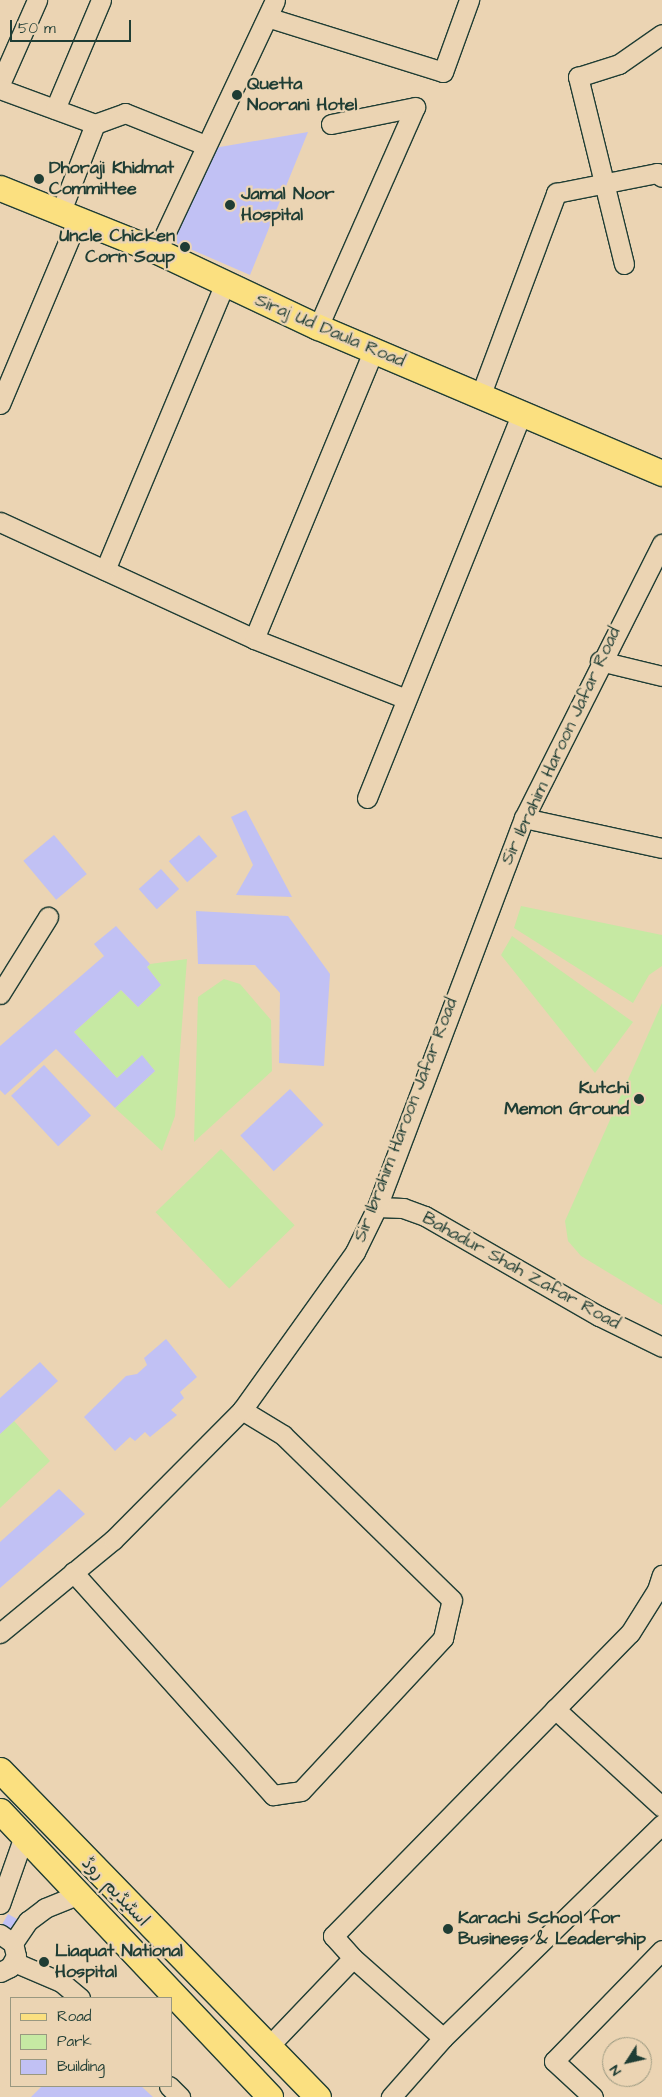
<!DOCTYPE html>
<meta charset="utf-8">
<style>
body{margin:0}
#map{position:relative;width:662px;height:2097px;overflow:hidden;background:#ebd4b3;font-family:"Architects Daughter","Playpen Sans Arabic",sans-serif}
div>[style]{position:absolute}
[style*='--x']{left:calc(var(--x)*1px);top:calc(var(--y)*1px);width:calc(var(--w)*1px);rotate:calc(var(--a)*1deg)}
.green>*{inset:0;background:#c6e9a3;transform-origin:0 0}
.building>*{inset:0;background:#c1c1f4;transform-origin:0 0}
.roads{filter:drop-shadow(1px 0 #1f3d34) drop-shadow(-1px 0 #1f3d34) drop-shadow(0 1px #1f3d34) drop-shadow(0 -1px #1f3d34)}
.minor>*{height:19px;margin:-9.5px;padding:0 9.5px;transform-origin:9.5px;border-radius:9.5px;background:#ebd4b3}
.major>*{height:25px;margin:-12.5px;padding:0 12.5px;transform-origin:12.5px;border-radius:12.5px;background:#fbe080}
.dots>*{width:14px;height:14px;translate:-50% -50%;box-sizing:border-box;border:2px solid #ebd4b3;border-radius:50%}
span{translate:-50% -50%;white-space:nowrap;text-align:center;line-height:1.15;-webkit-text-stroke:4.5px #ebd4b3;paint-order:stroke}
.poi-label{font-size:18px;color:#1f3d34;font-weight:700}
.left{translate:0 -50%;text-align:left}
.right{translate:-100% -50%;text-align:right}
.street-label{font-size:18px;color:#1f3d34}
.legend{position:absolute;left:10px;top:1997px;width:162px;height:90px;box-sizing:border-box;background:#ebd4b3;border:1px solid #999880;margin:0;padding:6px 9px;list-style:none;font-size:15px;color:#1f3d34}
.legend li{display:flex;align-items:center;gap:10px;height:25px}
.legend b{width:25px;border:1px solid #999880}
.north{position:absolute;left:602px;top:2037px;width:50px;height:50px;box-sizing:border-box;background:#ebd4b3;border:1px solid #999880;border-radius:50%;rotate:235deg;font-size:14px;font-weight:700;line-height:20px;text-align:center;color:#1f3d34}
.north::after{content:'';display:block;margin:auto;width:18px;height:22px;background:#1f3d34;clip-path:polygon(50% 0,100% 100%,50% 72%,0 100%)}
.scale{position:absolute;left:10px;top:20px;width:121px;height:22px;box-sizing:border-box;border:2px solid #1f3d34;border-top:0;padding-left:6px;font-size:15px;line-height:18px;white-space:nowrap;color:#1f3d34;-webkit-text-stroke:4px #ebd4b3;paint-order:stroke}
</style>
<div id="map">
<div class="green">
<i style="clip-path:polygon(521px 906px,662px 935px,662px 966px,649px 975px,633px 1003px,514px 928px)"></i>
<i style="clip-path:polygon(512px 936px,633px 1022px,595px 1073px,501px 955px)"></i>
<i style="clip-path:polygon(187px 959px,175px 1116px,162px 1151px,115px 1108px,155px 1071px,142px 1056px,117px 1078px,74px 1032px,121px 990px,138px 1007px,161px 985px,147px 967px,150px 964px)"></i>
<i style="clip-path:polygon(224px 979px,240px 984px,271px 1020px,272px 1071px,194px 1142px,198px 997px)"></i>
<i style="clip-path:polygon(662px 1003px,662px 1305px,581px 1256px,568px 1241px,565px 1221px)"></i>
<i style="left:221px;top:1149px;width:106px;height:91px;rotate:46deg"></i>
<i style="clip-path:polygon(14px 1421px,50px 1461px,0 1508px,0 1434px)"></i>
</div>
<div class="building">
<i style="clip-path:polygon(308px 132px,250px 275px,174px 242px,214px 148px)"></i>
<i style="clip-path:polygon(246px 810px,292px 897px,236px 895px,253px 865px,231px 817px)"></i>
<i style="left:54px;top:835px;width:51px;height:40px;rotate:50deg"></i>
<i style="left:199px;top:835px;width:28px;height:40px;rotate:49deg"></i>
<i style="left:161px;top:869px;width:27px;height:30px;rotate:48deg"></i>
<i style="clip-path:polygon(196px 911px,288px 916px,330px 974px,324px 1066px,279px 1063px,280px 993px,255px 965px,198px 964px)"></i>
<i style="clip-path:polygon(116px 926px,150px 964px,147px 967px,161px 985px,138px 1007px,121px 990px,74px 1032px,117px 1078px,142px 1055px,155px 1071px,115px 1108px,56px 1049px,5px 1095px,0 1090px,0 1046px,104px 956px,94px 944px)"></i>
<i style="left:44px;top:1065px;width:69px;height:45px;rotate:47deg"></i>
<i style="left:290px;top:1089px;width:49px;height:68px;rotate:47deg"></i>
<i style="clip-path:polygon(166px 1339px,197px 1377px,180px 1392px,184px 1398px,171px 1410px,177px 1415px,150px 1437px,145px 1432px,135px 1441px,130px 1437px,115px 1451px,84px 1417px,126px 1376px,137px 1374px,147px 1365px,144px 1358px)"></i>
<i style="clip-path:polygon(40px 1362px,58px 1381px,0 1434px,0 1398px)"></i>
<i style="clip-path:polygon(59px 1489px,85px 1514px,0 1588px,0 1542px)"></i>
<i style="left:8px;top:1914px;width:13px;height:13px;rotate:29deg"></i>
<i style="clip-path:polygon(42px 2086px,141px 2086px,153px 2097px,31px 2097px)"></i>
</div>
<div class="roads">
<div class="minor">
<i style="--x:270;--y:18;--w:181;--a:17.3"></i>
<i style="--x:443;--y:72;--w:77;--a:-70.1"></i>
<i style="--x:0;--y:84;--w:92;--a:-66.2"></i>
<i style="--x:0;--y:89;--w:101;--a:20.2"></i>
<i style="--x:55;--y:109;--w:118;--a:-67.1"></i>
<i style="--x:331;--y:124;--w:86;--a:-11.4"></i>
<i style="--x:61;--y:211;--w:93;--a:-68.7"></i>
<i style="--x:95;--y:124;--w:32;--a:-20"></i>
<i style="--x:125;--y:113;--w:86;--a:21.8"></i>
<i style="--x:157;--y:251;--w:277;--a:-64.8"></i>
<i style="--x:624;--y:264;--w:193;--a:-103.8"></i>
<i style="--x:578;--y:77;--w:43;--a:-17.6"></i>
<i style="--x:619;--y:64;--w:52;--a:-34.9"></i>
<i style="--x:318;--y:327;--w:240;--a:-66.2"></i>
<i style="--x:481;--y:394;--w:215;--a:-69.5"></i>
<i style="--x:556;--y:193;--w:103;--a:-11.2"></i>
<i style="--x:657;--y:173;--w:6;--a:39"></i>
<i style="--x:0;--y:404;--w:202;--a:-67.2"></i>
<i style="--x:0;--y:522;--w:280;--a:24.7"></i>
<i style="--x:254;--y:639;--w:163;--a:21.5"></i>
<i style="--x:105;--y:570;--w:309;--a:-67.3"></i>
<i style="--x:254;--y:639;--w:312;--a:-67.5"></i>
<i style="--x:600;--y:661;--w:64;--a:13.6"></i>
<i style="--x:367;--y:798;--w:415;--a:-68.1"></i>
<i style="--x:524;--y:818;--w:141;--a:12.3"></i>
<i style="--x:0;--y:994;--w:91;--a:-58.1"></i>
<i style="--x:377;--y:1207;--w:26;--a:2"></i>
<i style="--x:403;--y:1208;--w:23;--a:20"></i>
<i style="--x:425;--y:1216;--w:201;--a:29.9"></i>
<i style="--x:599;--y:1316;--w:70;--a:26.2"></i>
<i style="--x:73;--y:1572;--w:300;--a:48.1"></i>
<i style="--x:273;--y:1795;--w:28;--a:-8"></i>
<i style="--x:301;--y:1791;--w:209;--a:-47.1"></i>
<i style="--x:443;--y:1638;--w:39;--a:-77"></i>
<i style="--x:452;--y:1600;--w:236;--a:-135.7"></i>
<i style="--x:283;--y:1435;--w:48;--a:-148.6"></i>
<i style="--x:0;--y:1633;--w:146;--a:-39.5"></i>
<i style="--x:113;--y:1540;--w:183;--a:-45.2"></i>
<i style="--x:242;--y:1410;--w:194;--a:-54.4"></i>
<i style="--x:355;--y:1252;--w:50;--a:-63.9"></i>
<i style="--x:377;--y:1207;--w:416;--a:-69.3"></i>
<i style="--x:524;--y:818;--w:307;--a:-63.3"></i>
<i style="--x:555;--y:1709;--w:145;--a:42.5"></i>
<i style="--x:0;--y:1904;--w:72;--a:-70.6"></i>
<i style="--x:0;--y:1934;--w:16;--a:35"></i>
<i style="--x:13;--y:1943;--w:13;--a:77"></i>
<i style="--x:16;--y:1956;--w:13;--a:119"></i>
<i style="--x:10;--y:1967;--w:11;--a:153"></i>
<i style="--x:13;--y:1943;--w:27;--a:-56"></i>
<i style="--x:28;--y:1921;--w:21;--a:-37"></i>
<i style="--x:45;--y:1908;--w:37;--a:-22"></i>
<i style="--x:353;--y:1958;--w:120;--a:41.6"></i>
<i style="--x:443;--y:2038;--w:79;--a:131.4"></i>
<i style="--x:14;--y:1962;--w:51;--a:23.1"></i>
<i style="--x:61;--y:1982;--w:25;--a:40"></i>
<i style="--x:443;--y:2038;--w:306;--a:-44.3"></i>
<i style="--x:267;--y:2048;--w:124;--a:-46.3"></i>
<i style="--x:353;--y:1958;--w:30;--a:-132"></i>
<i style="--x:333;--y:1936;--w:424;--a:-45.6"></i>
<i style="--x:630;--y:1633;--w:51;--a:-57.9"></i>
<i style="--x:657;--y:1590;--w:16;--a:-72"></i>
<i style="--x:169;--y:2086;--w:16;--a:45"></i>
<i style="--x:593;--y:2097;--w:53;--a:-137.3"></i>
<i style="--x:554;--y:2061;--w:155;--a:-45.8"></i>
</div>
<div class="major">
<i style="--x:0;--y:188;--w:169;--a:21.9"></i>
<i style="--x:157;--y:251;--w:178;--a:25.3"></i>
<i style="--x:318;--y:327;--w:374;--a:23"></i>
<i style="--x:0;--y:1770;--w:456;--a:45.8"></i>
<i style="--x:0;--y:1811;--w:393;--a:46.6"></i>
</div>
</div>
<div class="dots">
<i style="left:237px;top:95px;background:#1f3d34"></i>
<i style="left:39px;top:179px;background:#1f3d34"></i>
<i style="left:230px;top:205px;background:#1f3d34"></i>
<i style="left:185px;top:247px;background:#1f3d34"></i>
<i style="left:639px;top:1099px;background:#1f3d34"></i>
<i style="left:448px;top:1929px;background:#1f3d34"></i>
<i style="left:44px;top:1962px;background:#1f3d34"></i>
</div>
<div class="poi-label">
<span class="left" style="left:247px;top:95px">Quetta<br>Noorani Hotel</span>
<span class="left" style="left:49px;top:179px">Dhoraji Khidmat<br>Committee</span>
<span class="left" style="left:241px;top:205px">Jamal Noor<br>Hospital</span>
<span class="right" style="left:175px;top:247px">Uncle Chicken<br>Corn Soup</span>
<span class="right" style="left:629px;top:1099px">Kutchi<br>Memon Ground</span>
<span class="left" style="left:458px;top:1929px">Karachi School for<br>Business &amp; Leadership</span>
<span class="left" style="left:55px;top:1962px">Liaquat National<br>Hospital</span>
</div>
<div class="street-label">
<span style="left:330px;top:331px;rotate:23deg">Siraj Ud Daula Road</span>
<span style="left:561px;top:746px;rotate:-65deg">Sir Ibrahim Haroon Jafar Road</span>
<span style="left:406px;top:1120px;rotate:-69deg">Sir Ibrahim Haroon Jafar Road</span>
<span style="left:521px;top:1271px;rotate:29deg">Bahadur Shah Zafar Road</span>
<span style="left:115px;top:1892px;rotate:46deg">اسٹیڈیم روڈ</span>
</div>
<ul class="legend">
<li><b style="height:6px;background:#fbe080"></b>Road</li>
<li><b style="height:14px;background:#c6e9a3"></b>Park</li>
<li><b style="height:14px;background:#c1c1f4"></b>Building</li>
</ul>
<div class="north">N</div>
<div class="scale">50 m</div>
</div>
